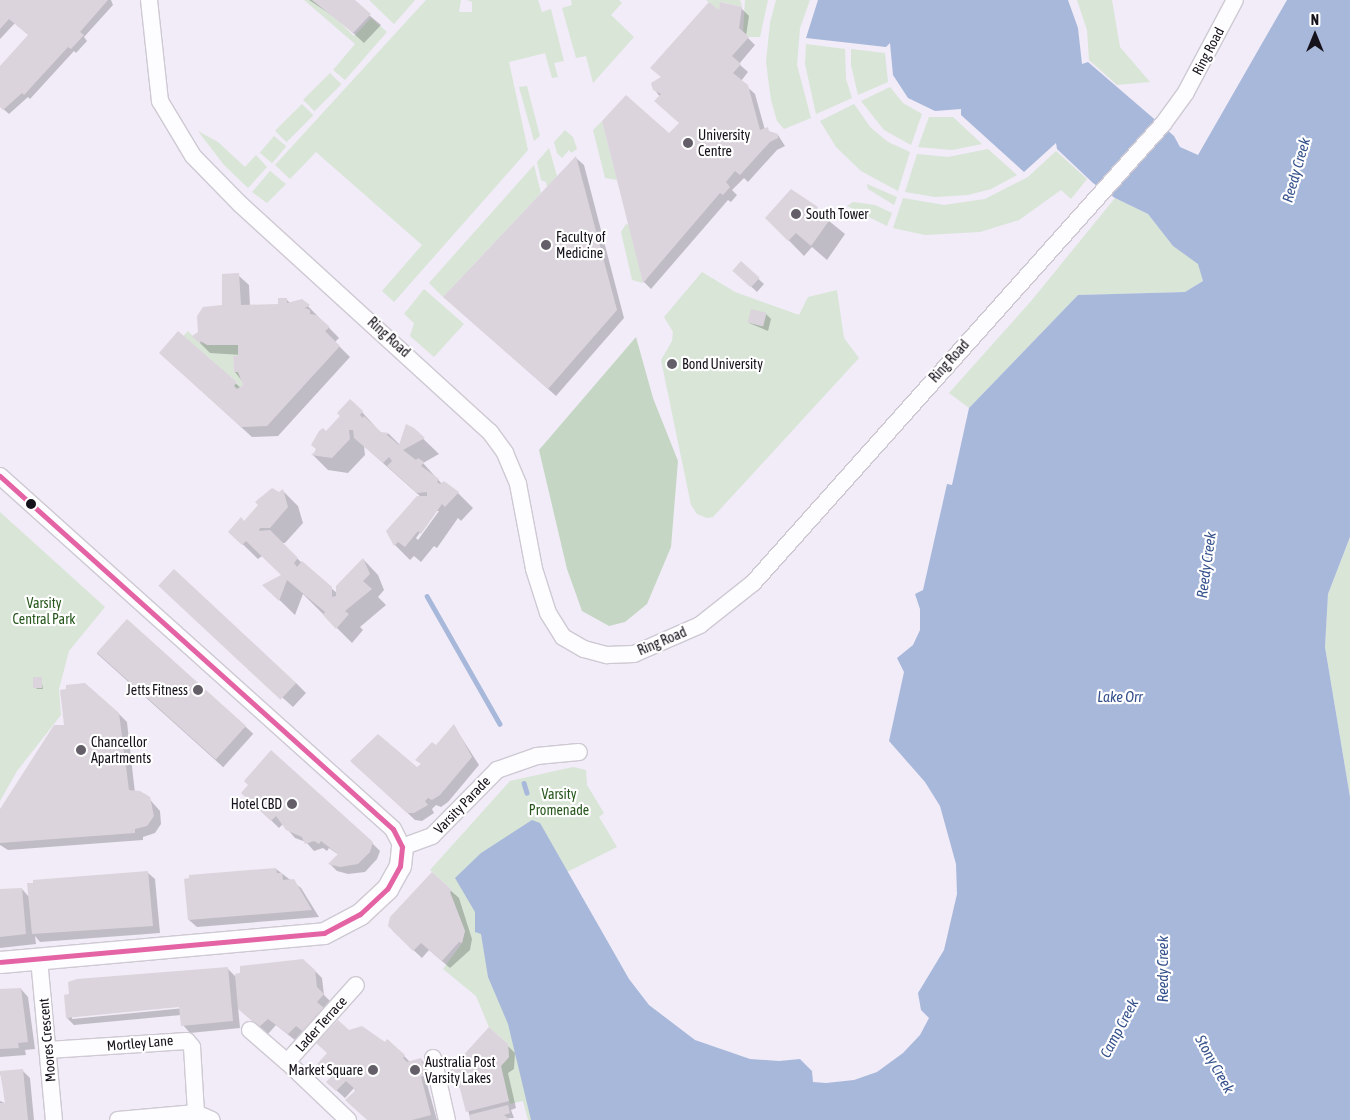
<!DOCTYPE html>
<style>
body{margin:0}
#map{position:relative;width:1350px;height:1120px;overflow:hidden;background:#f1ecf7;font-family:"Asap Condensed",sans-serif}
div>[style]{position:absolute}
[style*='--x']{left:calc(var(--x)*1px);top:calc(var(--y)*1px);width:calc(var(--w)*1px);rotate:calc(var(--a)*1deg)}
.green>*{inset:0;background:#d8e5d7;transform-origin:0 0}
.forest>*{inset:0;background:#c5d7c4}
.water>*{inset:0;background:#a8b8db}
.shadow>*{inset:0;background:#0003;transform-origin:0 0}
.stream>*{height:4.5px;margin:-2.25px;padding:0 2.25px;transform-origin:2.25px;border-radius:2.25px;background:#a8b8db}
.building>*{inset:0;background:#dcd4dc;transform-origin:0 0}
.roads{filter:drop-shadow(1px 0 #cec9d3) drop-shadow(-1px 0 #cec9d3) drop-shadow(0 1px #cec9d3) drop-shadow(0 -1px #cec9d3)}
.minor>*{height:16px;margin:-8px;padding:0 8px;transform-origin:8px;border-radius:8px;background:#fdfcfe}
.tertiary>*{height:21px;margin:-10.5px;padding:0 10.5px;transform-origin:10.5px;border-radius:10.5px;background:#fdfcfe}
.bus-1>*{height:5px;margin:-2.5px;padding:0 2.5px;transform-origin:2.5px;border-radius:2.5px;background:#e463a4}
.dots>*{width:14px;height:14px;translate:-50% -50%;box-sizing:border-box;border:2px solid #fff;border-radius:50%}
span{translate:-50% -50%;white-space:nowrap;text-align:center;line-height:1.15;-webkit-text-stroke:4.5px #fff;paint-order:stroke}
.street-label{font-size:14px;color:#16121b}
.poi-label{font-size:14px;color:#16121b}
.left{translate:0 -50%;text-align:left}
.right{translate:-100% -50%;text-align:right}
.park-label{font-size:14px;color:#27571d}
.water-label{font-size:15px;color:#35518c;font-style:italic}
.north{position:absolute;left:1290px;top:10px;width:50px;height:50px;-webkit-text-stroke:4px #fff;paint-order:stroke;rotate:0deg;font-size:14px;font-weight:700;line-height:20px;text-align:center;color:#16121b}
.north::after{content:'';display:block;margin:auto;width:18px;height:22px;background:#16121b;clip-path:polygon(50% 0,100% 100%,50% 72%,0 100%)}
</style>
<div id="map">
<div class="green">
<i style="clip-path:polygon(304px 0,312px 0,327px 10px,354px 36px,371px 18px,387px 32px,345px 80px,333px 70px,355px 44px)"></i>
<i style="clip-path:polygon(369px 0,415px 0,394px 24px)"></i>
<i style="clip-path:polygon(426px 0,461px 0,459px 12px,472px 12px,472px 2px,467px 0,538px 0,542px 12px,551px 9px,564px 61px,554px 63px,558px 77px,552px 78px,545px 53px,509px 62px,528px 150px,394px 302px,382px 291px,422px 245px,316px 152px,290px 179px,275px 165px)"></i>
<i style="clip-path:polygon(571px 0,619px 0,622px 3px,611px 15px,634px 37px,593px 83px,586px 56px,576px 58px,562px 8px,572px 5px)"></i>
<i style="clip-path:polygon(706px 0,740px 0,742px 7px,721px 2px,719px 10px)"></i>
<i style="clip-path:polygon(745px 0,768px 0,760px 37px,749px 37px,743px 31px)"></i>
<i style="clip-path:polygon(776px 0,810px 0,800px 28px,797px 65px,811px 118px,784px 129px,777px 121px,771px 100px,766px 62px,770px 23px)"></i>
<i style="clip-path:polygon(1077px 0,1112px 0,1120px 47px,1150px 82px,1117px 85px,1089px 60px,1087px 30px)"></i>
<i style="clip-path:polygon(806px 44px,845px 49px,846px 79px,852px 98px,816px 114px,805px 64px)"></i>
<i style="clip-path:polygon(851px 49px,885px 53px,888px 82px,858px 95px,851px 65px)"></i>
<i style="left:330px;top:73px;width:16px;height:38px;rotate:45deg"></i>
<i style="clip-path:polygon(527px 86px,540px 136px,534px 141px,519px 87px)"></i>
<i style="clip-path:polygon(890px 87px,903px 103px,922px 114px,911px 145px,884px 130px,861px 101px)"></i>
<i style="left:302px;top:104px;width:16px;height:38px;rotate:45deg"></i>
<i style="clip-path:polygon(854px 104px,871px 128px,888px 142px,910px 152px,898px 191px,861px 171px,836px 147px,820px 121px)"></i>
<i style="clip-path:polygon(929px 117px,953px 117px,982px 144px,952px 150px,918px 147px)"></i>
<i style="clip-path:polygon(602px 121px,617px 180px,605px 178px,593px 130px)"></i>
<i style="clip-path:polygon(565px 130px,573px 137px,577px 149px,571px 153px,569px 150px,562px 158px,557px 153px,554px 142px)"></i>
<i style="clip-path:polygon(198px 131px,218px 142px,245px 167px,256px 155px,267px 167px,248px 188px,224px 165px)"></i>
<i style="left:274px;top:136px;width:16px;height:22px;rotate:40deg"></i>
<i style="clip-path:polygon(549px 148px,557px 176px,547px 187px,546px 182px,541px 180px,537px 162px)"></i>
<i style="clip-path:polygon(988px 149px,1017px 175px,991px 189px,968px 195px,935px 197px,905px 192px,917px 154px,948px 157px)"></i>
<i style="clip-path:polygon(1056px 151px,1087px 179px,1071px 199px,1061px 190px,1019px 220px,980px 232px,925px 235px,893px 228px,903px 198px,944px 205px,985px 199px,1028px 177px)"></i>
<i style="clip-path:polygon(534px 165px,541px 193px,443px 297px,429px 283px)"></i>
<i style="clip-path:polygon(270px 171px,286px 184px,267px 203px,252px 192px)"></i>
<i style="clip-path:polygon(867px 184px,897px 197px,894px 205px,868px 189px)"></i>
<i style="clip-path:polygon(1115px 198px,1148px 214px,1173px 246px,1199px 264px,1203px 281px,1185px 292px,1078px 295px,969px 408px,949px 393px,1032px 300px)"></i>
<i style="clip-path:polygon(853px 202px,875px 205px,892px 213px,887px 226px,847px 206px)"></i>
<i style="clip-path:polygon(626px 224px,629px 225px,643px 283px,632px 280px,621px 232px)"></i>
<i style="clip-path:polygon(702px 272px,735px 292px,799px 315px,808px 297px,837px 290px,844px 338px,859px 358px,713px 517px,707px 518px,697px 514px,691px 505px,661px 360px,672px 341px,673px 332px,664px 317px)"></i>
<i style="clip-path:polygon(424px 289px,464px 324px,434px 357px,410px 336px,414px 323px,404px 314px)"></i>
<i style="clip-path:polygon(188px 331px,199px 343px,238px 345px,238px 356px,233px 357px,234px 372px,238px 372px,243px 385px,237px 389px,234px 386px,237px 382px,183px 336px)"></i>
<i style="clip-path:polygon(0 512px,105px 607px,69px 651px,59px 689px,61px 715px,17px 771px,0 801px)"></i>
<i style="clip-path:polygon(1350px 537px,1350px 797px,1325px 647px,1328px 594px)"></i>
<i style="clip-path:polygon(573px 767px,586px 770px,587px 785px,604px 813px,599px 817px,617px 847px,563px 874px,473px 889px,537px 1120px,528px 1120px,523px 1101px,510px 1104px,506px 1093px,501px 1066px,509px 1057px,508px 1044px,489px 1027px,476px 996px,443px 969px,462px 943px,465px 931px,450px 892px,452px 890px,430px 870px,510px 781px)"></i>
</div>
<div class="forest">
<i style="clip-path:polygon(636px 337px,653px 398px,678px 461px,671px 547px,647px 604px,625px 622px,609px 626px,582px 611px,567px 569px,539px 450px)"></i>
</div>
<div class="water">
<i style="clip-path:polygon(818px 0,1068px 0,1078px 28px,1082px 64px,1088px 62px,1174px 136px,1180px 147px,1198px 155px,1287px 0,1350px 0,1350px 537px,1328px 594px,1325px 647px,1350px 797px,1350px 1120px,531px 1120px,508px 1024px,488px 977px,481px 934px,475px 932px,475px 912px,455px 878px,481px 853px,532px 820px,540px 823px,629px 979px,649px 1005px,695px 1040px,750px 1059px,779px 1061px,800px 1059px,812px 1071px,813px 1082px,826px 1083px,854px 1080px,877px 1072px,903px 1053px,920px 1035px,929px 1018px,921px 1010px,918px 993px,944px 950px,957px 894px,956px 864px,940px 806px,925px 782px,889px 741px,904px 672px,897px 658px,913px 645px,920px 630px,920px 609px,915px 594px,923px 590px,947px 484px,952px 485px,969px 408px,1078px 295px,1185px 292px,1203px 281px,1198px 264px,1173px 246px,1148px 214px,1115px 198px,1093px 183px,1057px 149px,1056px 143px,1024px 172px,961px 115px,961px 109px,935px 111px,908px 98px,893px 75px,890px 43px,886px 47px,806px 38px)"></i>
</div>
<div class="shadow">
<i style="clip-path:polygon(0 0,111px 0,113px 5px,84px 37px,87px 41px,76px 53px,74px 51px,30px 99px,28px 97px,9px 114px,0 106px,0 68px,29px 35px,15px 23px,0 39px)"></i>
<i style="clip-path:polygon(309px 0,351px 0,381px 25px,364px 43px,339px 20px)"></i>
<i style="clip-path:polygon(741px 8px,749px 16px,746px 36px,755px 45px,739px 64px,748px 72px,741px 81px,755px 94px,765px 130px,778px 135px,785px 146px,777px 150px,748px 182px,744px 178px,732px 190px,737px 195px,731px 202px,728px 200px,651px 289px,644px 282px,603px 121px,669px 134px,680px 123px,654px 89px,719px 12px)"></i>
<i style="clip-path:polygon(576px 158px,584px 165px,624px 318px,556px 396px,452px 304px)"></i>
<i style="clip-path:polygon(791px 190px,845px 234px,827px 260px,812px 247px,804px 256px,767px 218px)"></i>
<i style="clip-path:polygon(741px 263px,764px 284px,757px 292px,740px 276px)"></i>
<i style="clip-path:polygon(238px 275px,249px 285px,250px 306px,280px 305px,286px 299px,290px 303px,302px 300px,339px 338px,335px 342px,350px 357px,278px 436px,252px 437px,171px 363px,178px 333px,241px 388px,245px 385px,235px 372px,241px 355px,210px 353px,194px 337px,223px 307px)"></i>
<i style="clip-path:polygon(766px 314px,771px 319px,768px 331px,749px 323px)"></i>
<i style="clip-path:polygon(evenodd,362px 412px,381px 433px,389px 434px,400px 445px,413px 429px,439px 454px,423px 463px,442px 484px,458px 493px,473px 508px,461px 521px,458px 518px,437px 548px,434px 546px,421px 562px,414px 556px,410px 560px,395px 545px,421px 497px,364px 446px,365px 455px,348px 473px,328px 470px,313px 455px,326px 433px,362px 412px,436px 511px,439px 511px,418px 540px,416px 538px,436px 511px)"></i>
<i style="clip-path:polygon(283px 491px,298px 506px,303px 523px,285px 543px,281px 543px,302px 563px,338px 594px,363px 559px,378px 575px,384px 590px,378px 597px,386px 605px,360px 627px,363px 630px,352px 643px,303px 594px,295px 615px,264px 585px,283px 576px,262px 556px,258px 559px,230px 532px)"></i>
<i style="left:127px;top:620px;width:170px;height:45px;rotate:42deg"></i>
<i style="clip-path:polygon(235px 655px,296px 683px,306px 693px,293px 707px)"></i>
<i style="clip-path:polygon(41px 678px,43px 689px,37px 689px,35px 687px)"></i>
<i style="clip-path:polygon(68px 690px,119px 714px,127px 722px,135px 793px,145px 794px,160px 811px,161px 824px,155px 833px,143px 837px,143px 840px,8px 850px,0 845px,0 812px,54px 726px,65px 726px)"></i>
<i style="clip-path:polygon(454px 726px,479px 765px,448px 802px,441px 807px,436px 805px,432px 809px,434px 813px,422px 821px,415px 820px,360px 768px,417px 769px)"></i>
<i style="clip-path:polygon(250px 800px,372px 843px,380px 851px,377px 859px,365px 872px,348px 874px,337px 871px,330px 864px,339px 855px,329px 848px,327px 851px,323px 848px,314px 851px,306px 842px,295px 838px,283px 824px,279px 828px)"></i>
<i style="clip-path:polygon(276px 869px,301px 888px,319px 917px,197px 927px,189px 920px)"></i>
<i style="clip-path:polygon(147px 872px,155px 879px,160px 933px,40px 942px,35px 936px,36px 944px,0 948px,0 889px,22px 889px,29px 897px)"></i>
<i style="clip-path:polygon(432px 874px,459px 898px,472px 939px,470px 950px,450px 968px,429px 950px,422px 958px,393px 931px,391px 918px)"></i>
<i style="clip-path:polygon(evenodd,227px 968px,237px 978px,314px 970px,322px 978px,324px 995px,331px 1002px,296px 1041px,276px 1025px,268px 1034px,238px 1007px,240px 1028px,190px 1033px,183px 1025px,181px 1015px,74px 1025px,67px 1018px,227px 968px,185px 1006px,185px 1008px,72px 1019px,72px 1016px,185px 1006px)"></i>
<i style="clip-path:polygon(21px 989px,28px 997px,35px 1049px,25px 1050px,26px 1055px,0 1057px,0 991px)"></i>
<i style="clip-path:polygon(349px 1032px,385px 1043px,388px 1040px,410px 1062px,421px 1059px,428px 1067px,432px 1083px,427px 1084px,437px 1120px,368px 1120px,354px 1088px,345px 1098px,335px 1089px,332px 1077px)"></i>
<i style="clip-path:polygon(507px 1045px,515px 1053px,514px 1069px,508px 1073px,516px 1108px,511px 1110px,514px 1118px,471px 1120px,461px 1089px,454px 1082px)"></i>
<i style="clip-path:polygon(23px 1071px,30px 1078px,34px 1120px,0 1120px,0 1101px,7px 1104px,0 1072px)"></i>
</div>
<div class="stream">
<i style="--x:427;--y:596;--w:147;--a:60.3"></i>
<i style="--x:524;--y:783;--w:10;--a:73"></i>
</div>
<div class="building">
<i style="clip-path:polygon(0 0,108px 0,80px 32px,84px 35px,71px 49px,68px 47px,24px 95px,22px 93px,3px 110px,0 107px,0 66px,28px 35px,9px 19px,0 29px)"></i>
<i style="clip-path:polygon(312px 0,355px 0,371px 14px,353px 33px)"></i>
<i style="clip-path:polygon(709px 2px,719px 10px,720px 2px,742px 7px,739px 28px,749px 37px,732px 56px,741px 64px,733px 73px,748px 85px,760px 130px,768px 127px,769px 131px,778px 134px,778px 138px,770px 142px,740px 175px,735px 171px,726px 182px,730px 187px,723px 195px,720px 193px,643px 283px,602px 121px,626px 95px,669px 133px,679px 123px,654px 101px,661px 94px,653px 90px,651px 83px,661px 77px,650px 68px)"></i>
<i style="clip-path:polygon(576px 156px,617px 310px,548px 389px,443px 297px)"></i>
<i style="clip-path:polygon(791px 189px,818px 207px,816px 211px,831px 218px,811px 246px,796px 233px,788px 241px,765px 218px)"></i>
<i style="left:741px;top:261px;width:25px;height:13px;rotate:42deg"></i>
<i style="clip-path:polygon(239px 273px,241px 305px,278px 304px,278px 298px,287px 298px,287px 303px,302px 299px,310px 305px,305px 308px,310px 310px,310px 314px,316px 315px,330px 327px,325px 331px,340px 346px,267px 426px,241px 427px,159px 353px,178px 331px,237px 382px,234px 386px,237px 389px,243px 385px,238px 372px,234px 372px,233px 356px,238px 356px,238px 345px,207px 345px,201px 341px,199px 343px,192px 336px,198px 332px,197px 316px,203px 307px,222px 305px,222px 274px)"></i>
<i style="left:751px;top:309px;width:16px;height:14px;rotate:14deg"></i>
<i style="clip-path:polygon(350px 399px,363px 411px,360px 415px,363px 418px,364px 416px,381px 432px,389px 433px,387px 435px,399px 445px,406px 424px,414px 428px,425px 438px,403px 450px,416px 460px,418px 458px,424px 462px,421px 466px,439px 479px,437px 482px,440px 484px,444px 481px,459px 492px,445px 507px,442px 504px,421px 534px,418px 531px,405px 547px,398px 542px,394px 546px,386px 531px,417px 496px,427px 496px,427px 492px,417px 493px,387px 466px,392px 461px,389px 457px,383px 463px,354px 438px,353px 430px,349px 430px,350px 439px,332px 458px,311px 455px,317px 450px,311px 445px,319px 431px,323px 428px,326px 431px,340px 416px,337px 413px)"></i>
<i style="clip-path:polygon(272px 488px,279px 492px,283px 489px,288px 507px,270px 528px,260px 528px,259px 531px,270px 530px,298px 558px,294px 563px,297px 567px,302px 561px,332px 587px,332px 597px,336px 596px,336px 586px,363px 558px,370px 574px,363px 581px,372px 589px,345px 611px,349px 614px,336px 629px,323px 615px,325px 612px,287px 580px,279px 601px,262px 585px,281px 575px,246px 541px,242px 545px,228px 532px,241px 517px,244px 521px,258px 505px,255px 502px)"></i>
<i style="left:174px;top:569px;width:167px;height:23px;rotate:43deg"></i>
<i style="left:127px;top:619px;width:160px;height:45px;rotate:42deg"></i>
<i style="left:33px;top:677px;width:9px;height:11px"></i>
<i style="clip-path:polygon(85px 683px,119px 713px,129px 790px,140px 791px,150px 797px,154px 816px,147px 826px,135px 829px,135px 833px,0 843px,0 809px,54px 725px,64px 725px,60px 690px,66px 689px,66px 685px)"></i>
<i style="clip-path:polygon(454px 724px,472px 757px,440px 795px,432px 800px,428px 798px,425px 801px,428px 805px,414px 813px,407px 813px,350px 761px,378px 734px,417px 767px,421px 764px,415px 760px,432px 742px,436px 745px)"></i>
<i style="clip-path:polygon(271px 750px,373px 842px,370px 852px,358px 864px,340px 867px,328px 864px,338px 854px,321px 841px,319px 844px,314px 841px,305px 844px,302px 837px,286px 830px,276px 816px,271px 821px,241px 793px,248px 785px,244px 781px)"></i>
<i style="clip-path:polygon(276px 868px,277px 873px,282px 873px,283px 880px,294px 879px,312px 910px,188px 920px,184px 879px,189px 878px,189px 875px)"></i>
<i style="clip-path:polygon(148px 871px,153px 926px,32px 934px,27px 883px,33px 883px,33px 880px)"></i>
<i style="clip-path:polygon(432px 872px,452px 890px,450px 892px,465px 931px,462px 943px,459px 942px,442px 961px,421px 943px,413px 951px,388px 926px,390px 917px)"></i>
<i style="clip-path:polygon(22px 888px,26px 934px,0 937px,0 889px)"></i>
<i style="clip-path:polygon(303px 959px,315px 970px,317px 987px,324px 994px,317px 1002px,325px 1009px,305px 1033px,296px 1026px,288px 1034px,268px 1019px,259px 1027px,238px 1009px,235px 974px,240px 973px,240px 966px)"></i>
<i style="clip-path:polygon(228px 967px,233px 1021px,181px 1026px,179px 1007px,66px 1018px,64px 995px,69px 994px,68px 982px,77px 979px)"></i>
<i style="clip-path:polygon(21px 988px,28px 1042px,18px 1043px,19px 1048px,0 1049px,0 989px)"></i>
<i style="clip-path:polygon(338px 1020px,349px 1030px,362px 1026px,385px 1042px,387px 1039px,405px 1055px,403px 1058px,407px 1062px,421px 1058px,426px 1075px,421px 1077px,431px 1115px,412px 1120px,367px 1120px,345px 1100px,356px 1090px,346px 1081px,336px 1091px,326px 1082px,331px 1077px,317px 1064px,327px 1053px,316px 1043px)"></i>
<i style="clip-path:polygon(489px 1027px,508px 1044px,509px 1057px,501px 1066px,509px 1101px,466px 1112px,459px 1085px,453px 1083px,449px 1071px)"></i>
<i style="clip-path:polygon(23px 1069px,28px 1120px,0 1120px,0 1103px,5px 1103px,0 1071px)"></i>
<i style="clip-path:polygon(508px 1105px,510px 1113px,504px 1115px,510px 1120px,470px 1120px,469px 1115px)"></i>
</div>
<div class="roads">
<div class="minor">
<i style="--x:149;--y:0;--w:102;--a:83.8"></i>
<i style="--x:160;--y:101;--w:64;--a:59"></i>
<i style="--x:193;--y:156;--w:67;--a:45.6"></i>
<i style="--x:240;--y:204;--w:338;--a:42.4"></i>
<i style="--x:490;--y:432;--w:26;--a:54"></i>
<i style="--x:505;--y:453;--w:34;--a:67"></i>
<i style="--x:518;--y:484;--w:86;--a:79.3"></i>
<i style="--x:534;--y:569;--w:46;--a:72.3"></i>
<i style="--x:548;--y:613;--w:28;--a:58"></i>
<i style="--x:563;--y:637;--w:24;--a:30"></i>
<i style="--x:584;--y:649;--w:24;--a:15"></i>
<i style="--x:607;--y:655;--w:27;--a:-2"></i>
<i style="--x:634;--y:654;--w:72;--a:-23.7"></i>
<i style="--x:700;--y:625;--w:68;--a:-38.4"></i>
<i style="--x:753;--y:583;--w:615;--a:-48.23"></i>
<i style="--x:1163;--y:124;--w:39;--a:-54"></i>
<i style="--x:1186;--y:92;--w:104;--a:-62"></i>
<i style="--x:0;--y:476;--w:528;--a:41.93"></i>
<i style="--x:393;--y:829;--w:20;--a:63"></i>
<i style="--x:402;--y:847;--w:32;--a:-20"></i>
<i style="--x:432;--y:836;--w:93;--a:-45.4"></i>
<i style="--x:497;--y:770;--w:42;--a:-19.3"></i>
<i style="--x:537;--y:756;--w:42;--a:-5.4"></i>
<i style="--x:39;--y:959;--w:162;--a:84.7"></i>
<i style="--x:250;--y:1030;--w:49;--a:40.9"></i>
<i style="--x:48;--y:1050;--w:139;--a:-3.7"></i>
<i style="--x:187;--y:1041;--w:8;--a:50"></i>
<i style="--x:192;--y:1047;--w:66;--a:86.5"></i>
<i style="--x:433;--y:1058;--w:64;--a:77.3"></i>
<i style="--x:118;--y:1120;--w:78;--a:-5.1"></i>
<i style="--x:196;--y:1113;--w:17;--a:24"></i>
<i style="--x:348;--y:1120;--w:84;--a:-136.4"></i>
<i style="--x:287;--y:1062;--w:103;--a:-48.1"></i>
</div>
<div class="tertiary">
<i style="--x:0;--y:962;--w:325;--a:-5.1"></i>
<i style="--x:324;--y:933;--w:41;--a:-27.8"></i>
<i style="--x:360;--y:914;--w:37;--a:-43"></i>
<i style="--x:387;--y:889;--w:26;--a:-61"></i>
<i style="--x:400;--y:866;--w:19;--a:-84"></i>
</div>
</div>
<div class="bus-1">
<i style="--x:0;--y:476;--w:528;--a:41.93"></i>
<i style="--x:393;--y:829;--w:20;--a:63"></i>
<i style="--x:402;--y:847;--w:19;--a:96"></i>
<i style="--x:400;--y:866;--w:26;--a:119"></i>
<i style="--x:387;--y:889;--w:37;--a:137"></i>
<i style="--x:360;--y:914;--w:41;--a:152.2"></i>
<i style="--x:324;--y:933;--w:325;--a:174.9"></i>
</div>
<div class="dots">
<i style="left:688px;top:143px;background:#635e68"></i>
<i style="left:796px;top:214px;background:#635e68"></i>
<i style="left:546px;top:245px;background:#635e68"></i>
<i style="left:672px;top:364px;background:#635e68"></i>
<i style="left:31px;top:504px;background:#16121b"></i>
<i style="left:198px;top:690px;background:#635e68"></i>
<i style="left:81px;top:750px;background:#635e68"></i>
<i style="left:292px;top:804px;background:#635e68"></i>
<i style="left:373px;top:1070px;background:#635e68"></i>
<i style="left:415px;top:1070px;background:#635e68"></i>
</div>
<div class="street-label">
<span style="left:1208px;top:51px;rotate:-62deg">Ring Road</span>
<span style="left:389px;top:337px;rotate:42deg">Ring Road</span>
<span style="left:949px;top:361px;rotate:-48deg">Ring Road</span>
<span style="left:662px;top:641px;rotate:-23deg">Ring Road</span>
<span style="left:462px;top:805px;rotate:-46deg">Varsity Parade</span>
<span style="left:321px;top:1024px;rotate:-48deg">Lader Terrace</span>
<span style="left:47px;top:1040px;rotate:-95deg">Moores Crescent</span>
<span style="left:140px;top:1043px;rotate:-5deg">Mortley Lane</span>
</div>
<div class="poi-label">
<span class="left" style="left:698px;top:143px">University<br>Centre</span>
<span class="left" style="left:806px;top:214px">South Tower</span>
<span class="left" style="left:556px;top:245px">Faculty of<br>Medicine</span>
<span class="left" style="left:682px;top:364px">Bond University</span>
<span class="right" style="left:188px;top:690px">Jetts Fitness</span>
<span class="left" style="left:91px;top:750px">Chancellor<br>Apartments</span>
<span class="right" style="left:282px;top:804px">Hotel CBD</span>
<span class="left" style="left:425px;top:1070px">Australia Post<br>Varsity Lakes</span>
<span class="right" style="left:363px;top:1070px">Market Square</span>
</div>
<div class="park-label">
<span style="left:44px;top:611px">Varsity<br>Central Park</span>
<span style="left:559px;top:802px">Varsity<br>Promenade</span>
</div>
<div class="water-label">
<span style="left:1296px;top:170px;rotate:-74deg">Reedy Creek</span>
<span style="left:1206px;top:565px;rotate:-82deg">Reedy Creek</span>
<span style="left:1120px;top:697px">Lake Orr</span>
<span style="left:1163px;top:969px;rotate:-90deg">Reedy Creek</span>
<span style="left:1119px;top:1028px;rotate:-62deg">Camp Creek</span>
<span style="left:1215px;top:1064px;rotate:61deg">Stony Creek</span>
</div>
<div class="north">N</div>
</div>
